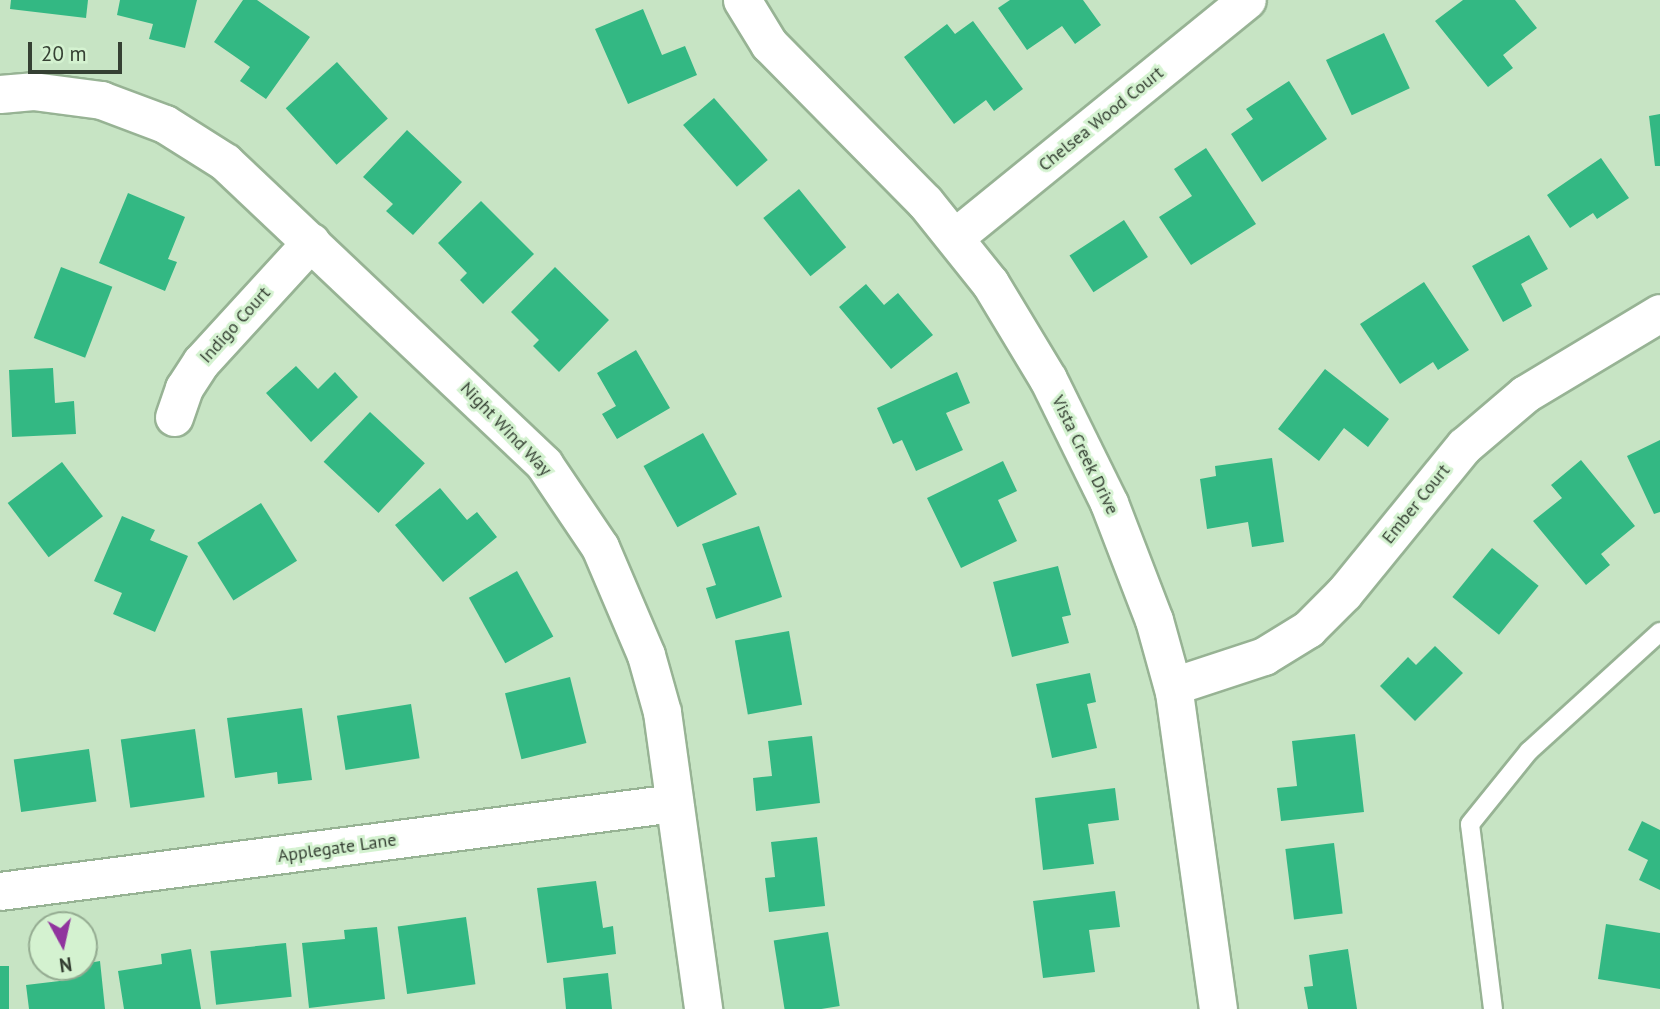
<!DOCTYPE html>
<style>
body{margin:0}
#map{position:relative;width:1660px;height:1009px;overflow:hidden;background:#c7e4c4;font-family:"PT Sans",sans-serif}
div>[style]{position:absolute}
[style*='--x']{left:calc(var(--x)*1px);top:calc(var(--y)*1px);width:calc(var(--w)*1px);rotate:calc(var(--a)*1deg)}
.building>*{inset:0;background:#33b883;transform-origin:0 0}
.roads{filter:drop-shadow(2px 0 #97b394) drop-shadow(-2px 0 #97b394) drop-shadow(0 2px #97b394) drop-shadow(0 -2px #97b394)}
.lane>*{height:18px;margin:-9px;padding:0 9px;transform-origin:9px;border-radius:9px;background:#fff}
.street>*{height:37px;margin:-18.5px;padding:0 18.5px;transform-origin:18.5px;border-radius:18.5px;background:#fff}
span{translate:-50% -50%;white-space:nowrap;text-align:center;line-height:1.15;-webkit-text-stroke:6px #d4f2d0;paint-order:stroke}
.street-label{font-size:18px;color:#354033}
.north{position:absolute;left:28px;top:911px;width:70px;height:70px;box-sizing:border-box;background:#d4f2d0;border:2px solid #94ab91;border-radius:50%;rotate:172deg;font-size:19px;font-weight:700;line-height:28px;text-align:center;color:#354033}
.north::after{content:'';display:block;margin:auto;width:24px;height:32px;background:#90349e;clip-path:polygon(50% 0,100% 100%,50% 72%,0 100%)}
.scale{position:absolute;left:28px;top:42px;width:94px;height:32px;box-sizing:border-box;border:4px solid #354033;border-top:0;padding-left:9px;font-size:21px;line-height:24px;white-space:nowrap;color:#354033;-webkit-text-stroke:5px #d4f2d0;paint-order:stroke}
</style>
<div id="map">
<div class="building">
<i style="clip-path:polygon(11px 0,88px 0,86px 18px,10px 9px)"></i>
<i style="clip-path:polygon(120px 0,197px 0,185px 48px,149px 39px,153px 24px,117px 15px)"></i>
<i style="clip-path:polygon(243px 0,257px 0,310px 37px,266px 99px,240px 81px,250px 67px,214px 42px)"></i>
<i style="clip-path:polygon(1010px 0,1083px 0,1101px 25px,1075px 44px,1062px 26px,1027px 50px,998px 8px)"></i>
<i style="clip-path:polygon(1463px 0,1515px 0,1537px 28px,1503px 55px,1513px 68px,1488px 87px,1435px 21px)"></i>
<i style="clip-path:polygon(643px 9px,662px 55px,685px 46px,697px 75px,628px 104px,595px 29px)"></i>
<i style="clip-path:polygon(973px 21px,1023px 89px,994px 111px,986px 100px,954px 124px,904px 57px,947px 24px,955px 34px)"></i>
<i style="left:1384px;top:33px;width:61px;height:64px;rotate:65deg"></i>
<i style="left:337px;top:62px;width:76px;height:69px;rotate:48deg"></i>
<i style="clip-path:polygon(1289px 81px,1327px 139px,1262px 182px,1231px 134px,1253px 119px,1246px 109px)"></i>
<i style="left:714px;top:98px;width:82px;height:41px;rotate:49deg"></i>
<i style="clip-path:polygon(1660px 114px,1660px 166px,1655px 166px,1649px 116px)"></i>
<i style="clip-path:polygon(407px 130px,462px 182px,413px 235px,386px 211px,393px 204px,363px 177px)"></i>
<i style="clip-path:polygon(1206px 148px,1256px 224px,1191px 265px,1159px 217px,1192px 196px,1174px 169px)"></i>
<i style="clip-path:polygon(1601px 158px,1629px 198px,1597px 219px,1593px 213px,1570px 228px,1547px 195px)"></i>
<i style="left:799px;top:189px;width:75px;height:46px;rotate:51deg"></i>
<i style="clip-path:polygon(128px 193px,185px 217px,168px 259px,177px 262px,165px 291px,99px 263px)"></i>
<i style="clip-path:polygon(481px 201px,534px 254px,483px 304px,460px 280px,467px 273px,438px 243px)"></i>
<i style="left:1124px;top:220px;width:44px;height:65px;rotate:57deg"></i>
<i style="clip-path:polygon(1529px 235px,1548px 269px,1521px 284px,1532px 306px,1503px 322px,1472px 266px)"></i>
<i style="left:61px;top:267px;width:55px;height:76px;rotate:21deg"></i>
<i style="clip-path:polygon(555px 267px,609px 320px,559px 372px,533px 346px,539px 340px,511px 312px)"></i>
<i style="clip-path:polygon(1424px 282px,1469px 350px,1438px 370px,1433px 362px,1400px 384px,1360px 324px)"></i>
<i style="clip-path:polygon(866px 284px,884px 305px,898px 293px,933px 335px,891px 369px,839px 307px)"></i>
<i style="clip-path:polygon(636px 350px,670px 408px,617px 439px,602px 414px,616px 406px,597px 373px)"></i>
<i style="clip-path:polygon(296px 366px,318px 389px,335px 372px,358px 397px,311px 442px,266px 393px)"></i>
<i style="clip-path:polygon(53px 368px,55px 403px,74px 401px,76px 434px,12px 437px,9px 370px)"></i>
<i style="clip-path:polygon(1325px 369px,1389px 419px,1368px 447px,1344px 428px,1319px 461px,1278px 429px)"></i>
<i style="clip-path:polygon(957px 372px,970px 403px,946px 413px,963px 450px,916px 471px,902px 440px,893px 444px,877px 408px)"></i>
<i style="left:370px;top:412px;width:75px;height:68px;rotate:43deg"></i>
<i style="left:703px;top:433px;width:70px;height:68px;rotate:61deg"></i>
<i style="clip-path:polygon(1660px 440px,1660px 512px,1654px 514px,1627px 456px)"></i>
<i style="clip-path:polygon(1272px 458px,1284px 542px,1252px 547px,1248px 522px,1207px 529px,1200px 479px,1216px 476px,1215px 466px)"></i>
<i style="clip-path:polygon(1581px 460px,1635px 526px,1601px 554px,1610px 565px,1586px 585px,1533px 521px,1562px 498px,1551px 485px)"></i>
<i style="clip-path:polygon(1003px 461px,1017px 491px,998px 500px,1017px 541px,961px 568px,927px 498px)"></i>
<i style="left:62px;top:462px;width:68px;height:68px;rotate:53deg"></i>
<i style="clip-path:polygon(440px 488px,467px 520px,477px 512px,497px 537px,443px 582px,395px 525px)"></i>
<i style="left:261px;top:503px;width:68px;height:75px;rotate:58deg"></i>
<i style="clip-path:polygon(122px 516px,155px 530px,150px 540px,188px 556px,155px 632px,113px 614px,122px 593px,94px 581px)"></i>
<i style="clip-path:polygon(759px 526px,782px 597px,716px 619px,706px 588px,716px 585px,702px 544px)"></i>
<i style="left:1492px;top:548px;width:60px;height:63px;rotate:39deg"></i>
<i style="clip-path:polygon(1058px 566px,1071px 615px,1062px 617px,1069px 643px,1012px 657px,993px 582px)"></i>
<i style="left:517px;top:571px;width:75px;height:55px;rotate:61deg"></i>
<i style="left:789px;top:631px;width:75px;height:55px;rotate:80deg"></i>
<i style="clip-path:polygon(1435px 646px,1463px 673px,1415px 721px,1380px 686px,1408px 657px,1416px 665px)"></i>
<i style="clip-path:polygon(1090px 673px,1096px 702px,1087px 704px,1097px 748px,1052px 758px,1036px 684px)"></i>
<i style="left:570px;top:677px;width:68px;height:67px;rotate:76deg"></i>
<i style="left:411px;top:704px;width:55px;height:75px;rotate:81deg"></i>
<i style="clip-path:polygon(302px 708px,312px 780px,278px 784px,277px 772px,235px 778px,227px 718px)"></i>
<i style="left:195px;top:729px;width:69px;height:75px;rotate:82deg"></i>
<i style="clip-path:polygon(1355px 734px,1364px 812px,1281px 821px,1277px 788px,1297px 786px,1292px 741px)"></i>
<i style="clip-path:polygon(812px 736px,820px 803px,756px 811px,753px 778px,772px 776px,768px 741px)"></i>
<i style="left:89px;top:749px;width:53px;height:76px;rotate:82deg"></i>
<i style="clip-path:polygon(1115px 788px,1119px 820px,1088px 824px,1094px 864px,1043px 870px,1035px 798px)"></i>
<i style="clip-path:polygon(1642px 821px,1660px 830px,1660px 890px,1639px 880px,1648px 860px,1628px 850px)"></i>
<i style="clip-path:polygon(817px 837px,825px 906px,769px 912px,765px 878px,775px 877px,771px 842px)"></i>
<i style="left:1334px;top:843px;width:71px;height:49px;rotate:83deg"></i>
<i style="clip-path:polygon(596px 881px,603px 928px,613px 926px,616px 954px,547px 963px,537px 888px)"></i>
<i style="clip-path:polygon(1115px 891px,1120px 927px,1089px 930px,1095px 972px,1043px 978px,1033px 901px)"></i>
<i style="left:466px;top:917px;width:68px;height:69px;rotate:82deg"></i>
<i style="clip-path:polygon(1606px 924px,1660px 933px,1660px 989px,1598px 979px)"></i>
<i style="clip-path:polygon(377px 927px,385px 999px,309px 1008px,302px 943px,345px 939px,344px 930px)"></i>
<i style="left:828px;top:932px;width:75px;height:55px;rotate:81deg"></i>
<i style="left:286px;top:943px;width:54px;height:76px;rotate:84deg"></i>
<i style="clip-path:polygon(191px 949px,201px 1009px,124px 1009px,118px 971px,162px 964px,161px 954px)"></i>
<i style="clip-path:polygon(1348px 949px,1357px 1009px,1308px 1009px,1304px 987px,1313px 986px,1309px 955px)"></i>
<i style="clip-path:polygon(100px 961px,105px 1009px,29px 1009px,26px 985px,68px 980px,67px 967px)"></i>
<i style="left:0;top:966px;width:9px;height:43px"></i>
<i style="clip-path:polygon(608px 973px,612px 1009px,566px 1009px,563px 978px)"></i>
</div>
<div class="roads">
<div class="lane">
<i style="--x:1493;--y:1009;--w:186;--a:-97.1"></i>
<i style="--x:1470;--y:824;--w:94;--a:-51.1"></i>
<i style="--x:1529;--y:751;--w:177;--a:-42.3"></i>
</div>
<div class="street">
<i style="--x:742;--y:0;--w:52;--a:58.5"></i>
<i style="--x:769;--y:44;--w:222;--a:45.4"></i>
<i style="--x:925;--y:202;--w:104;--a:51.3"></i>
<i style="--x:990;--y:283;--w:112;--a:58.9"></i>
<i style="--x:1048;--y:379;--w:138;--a:63.8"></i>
<i style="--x:1109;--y:503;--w:125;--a:69"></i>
<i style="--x:1154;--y:620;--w:75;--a:74.5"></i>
<i style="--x:1174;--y:692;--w:320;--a:82.1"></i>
<i style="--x:0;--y:94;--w:33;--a:-5"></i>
<i style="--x:33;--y:91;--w:69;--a:7.5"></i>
<i style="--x:101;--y:100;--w:68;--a:20.6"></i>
<i style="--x:165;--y:124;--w:71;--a:32.3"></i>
<i style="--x:225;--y:162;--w:439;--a:43.4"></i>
<i style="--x:544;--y:464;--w:100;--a:56"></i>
<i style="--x:600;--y:547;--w:117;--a:66.9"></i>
<i style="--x:646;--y:655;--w:59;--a:74.3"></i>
<i style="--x:662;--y:712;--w:300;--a:82.1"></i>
<i style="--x:955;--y:237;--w:376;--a:-39.1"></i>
<i style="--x:174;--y:417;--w:31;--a:-71"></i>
<i style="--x:184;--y:388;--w:31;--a:-57"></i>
<i style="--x:201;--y:362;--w:163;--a:-47.5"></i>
<i style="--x:1173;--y:686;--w:96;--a:-18.2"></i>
<i style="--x:1264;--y:656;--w:52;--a:-31.5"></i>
<i style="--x:1308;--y:629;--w:51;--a:-45"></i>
<i style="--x:1344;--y:593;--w:190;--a:-50.8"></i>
<i style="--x:1464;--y:446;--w:80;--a:-40.4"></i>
<i style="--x:1525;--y:394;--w:157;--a:-31"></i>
<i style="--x:0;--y:891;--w:680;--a:-7.44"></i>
</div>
</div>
<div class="street-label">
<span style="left:1101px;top:119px;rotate:-39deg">Chelsea Wood Court</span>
<span style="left:235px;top:325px;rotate:-48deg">Indigo Court</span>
<span style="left:506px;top:429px;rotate:46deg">Night Wind Way</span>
<span style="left:1085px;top:455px;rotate:64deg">Vista Creek Drive</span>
<span style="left:1416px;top:504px;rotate:-51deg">Ember Court</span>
<span style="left:337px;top:848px;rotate:-8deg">Applegate Lane</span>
</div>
<div class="north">N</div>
<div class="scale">20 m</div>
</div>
